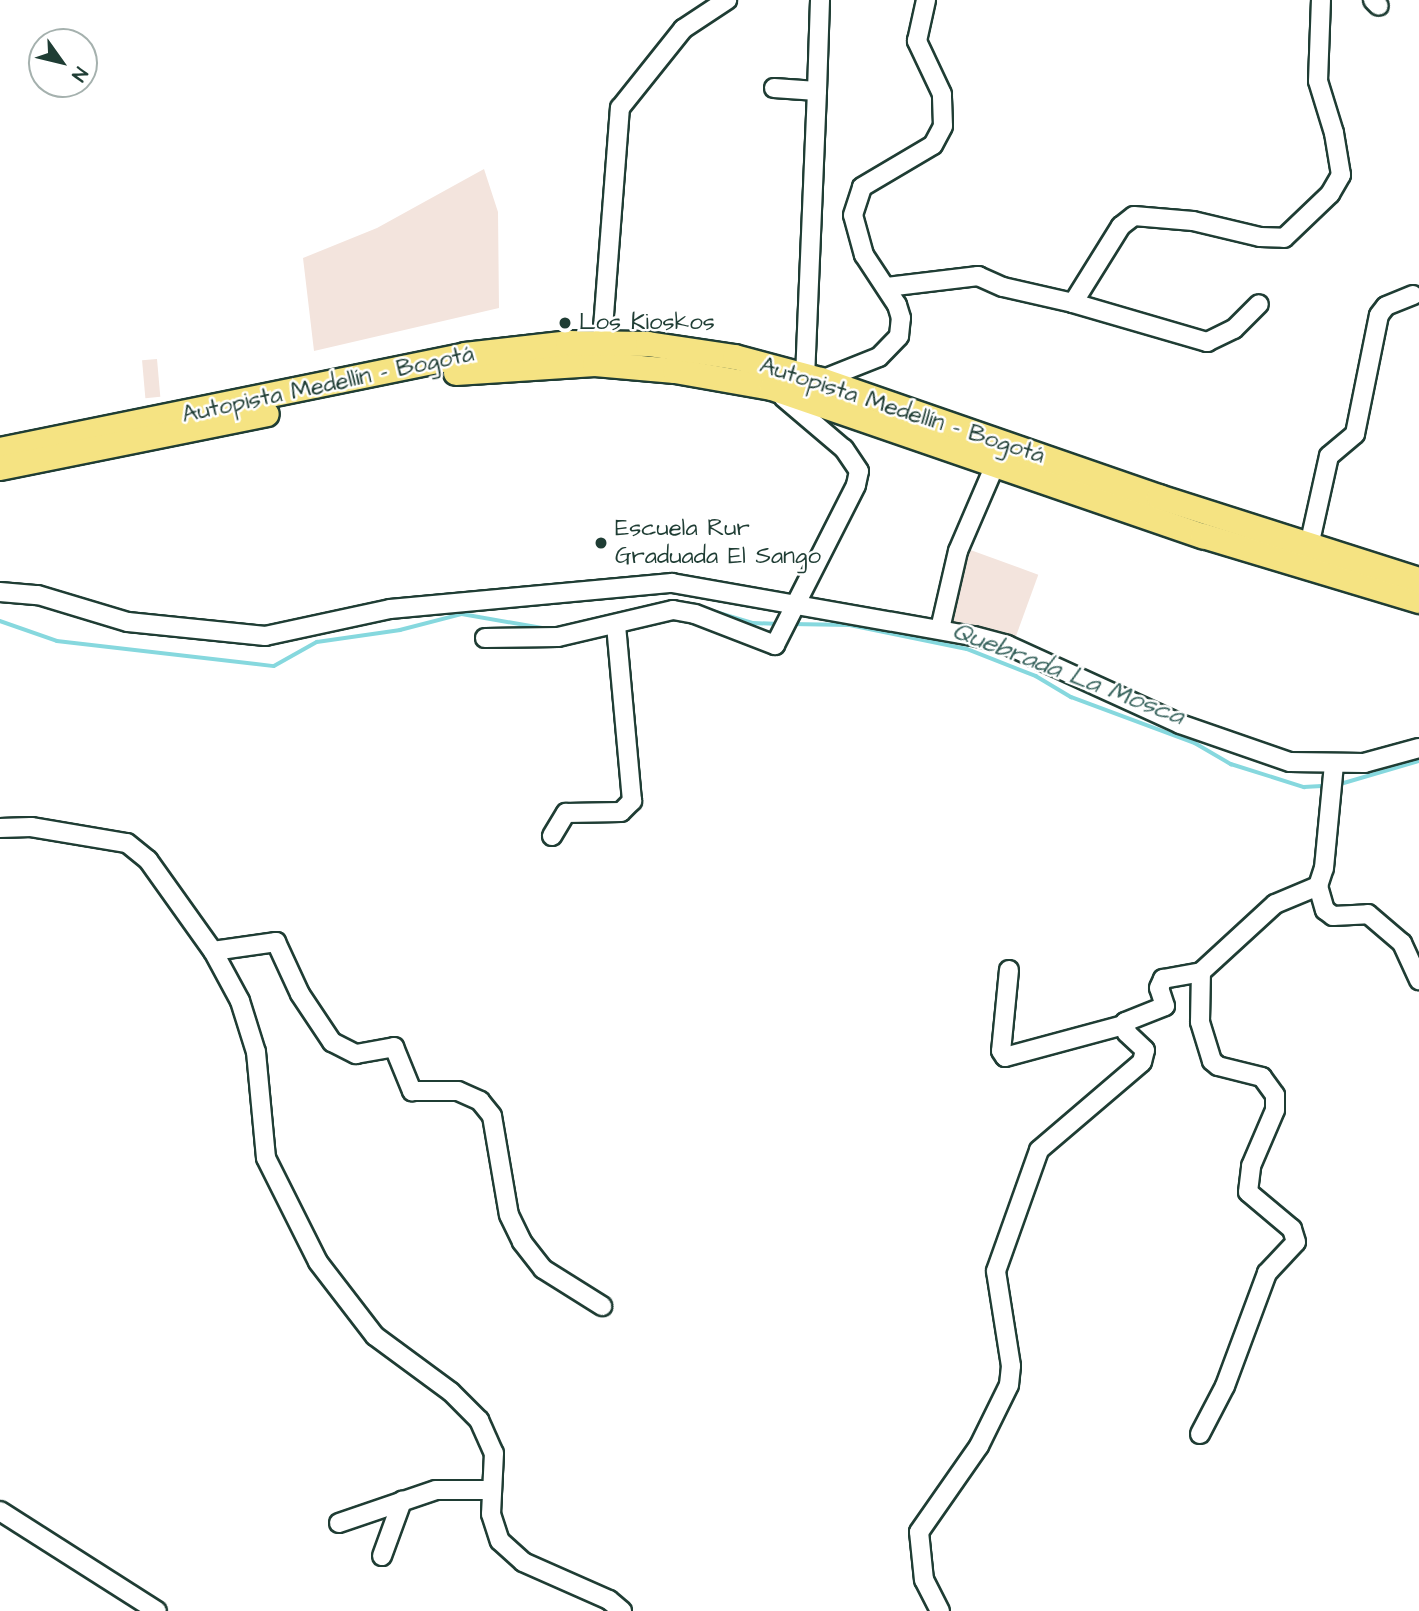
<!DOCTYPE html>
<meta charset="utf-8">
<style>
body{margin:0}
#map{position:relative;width:1419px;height:1611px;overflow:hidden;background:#fff;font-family:"Architects Daughter",sans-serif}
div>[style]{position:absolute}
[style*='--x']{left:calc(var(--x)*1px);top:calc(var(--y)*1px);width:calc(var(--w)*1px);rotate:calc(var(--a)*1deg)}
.built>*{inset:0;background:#f3e4dd;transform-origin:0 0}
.stream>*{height:3.5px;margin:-1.75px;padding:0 1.75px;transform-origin:1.75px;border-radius:1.75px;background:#86d8de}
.roads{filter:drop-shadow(2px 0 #1f3d34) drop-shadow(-2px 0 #1f3d34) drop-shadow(0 2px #1f3d34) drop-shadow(0 -2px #1f3d34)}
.minor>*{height:18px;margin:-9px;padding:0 9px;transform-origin:9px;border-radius:9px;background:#fff}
.highway>*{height:24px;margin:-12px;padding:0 12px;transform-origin:12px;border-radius:12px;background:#f5e382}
.dots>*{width:19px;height:19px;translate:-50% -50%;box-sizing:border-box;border:4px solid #fff;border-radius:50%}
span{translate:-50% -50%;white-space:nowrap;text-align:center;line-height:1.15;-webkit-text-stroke:5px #fff;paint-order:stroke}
.poi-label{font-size:24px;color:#1f3d34}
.left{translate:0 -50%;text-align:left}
.street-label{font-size:24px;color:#1f3d34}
.water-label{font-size:26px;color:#39645e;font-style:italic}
.north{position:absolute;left:28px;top:28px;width:70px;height:70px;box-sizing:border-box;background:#fff;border:2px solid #a5b1ae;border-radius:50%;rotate:124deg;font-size:19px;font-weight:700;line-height:28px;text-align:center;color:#1f3d34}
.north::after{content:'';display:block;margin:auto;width:24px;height:32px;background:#1f3d34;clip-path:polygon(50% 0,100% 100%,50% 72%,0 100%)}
</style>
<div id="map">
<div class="built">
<i style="clip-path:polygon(484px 169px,498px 212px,499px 308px,314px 351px,303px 258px,377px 228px)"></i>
<i style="left:157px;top:359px;width:38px;height:15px;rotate:85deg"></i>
<i style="left:965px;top:548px;width:78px;height:81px;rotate:20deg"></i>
</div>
<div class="stream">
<i style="--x:709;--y:610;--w:46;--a:16.5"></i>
<i style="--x:753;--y:623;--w:27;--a:2"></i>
<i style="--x:0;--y:621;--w:60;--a:19.3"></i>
<i style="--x:57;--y:641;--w:218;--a:6.6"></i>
<i style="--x:274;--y:666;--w:49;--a:-29.2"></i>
<i style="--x:317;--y:642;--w:84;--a:-8.2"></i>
<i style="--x:400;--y:630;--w:64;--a:-14.5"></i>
<i style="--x:462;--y:614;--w:87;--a:9.9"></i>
<i style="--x:791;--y:624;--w:59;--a:1"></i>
<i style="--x:850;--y:625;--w:119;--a:11.6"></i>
<i style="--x:967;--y:649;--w:74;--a:21.4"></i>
<i style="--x:1036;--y:676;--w:41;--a:31"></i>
<i style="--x:1071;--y:697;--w:132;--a:20.4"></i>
<i style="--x:1195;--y:743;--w:42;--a:30.3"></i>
<i style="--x:1231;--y:764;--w:77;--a:17.5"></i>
<i style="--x:1304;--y:787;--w:22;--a:-3"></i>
<i style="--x:1337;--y:785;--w:85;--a:-16.3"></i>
</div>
<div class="roads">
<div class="minor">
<i style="--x:1373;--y:0;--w:8;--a:45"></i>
<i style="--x:774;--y:88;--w:43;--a:4"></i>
<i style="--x:817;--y:91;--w:284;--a:92.4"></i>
<i style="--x:817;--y:91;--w:91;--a:-88.1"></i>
<i style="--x:887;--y:287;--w:92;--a:-6.9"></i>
<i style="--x:978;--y:276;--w:27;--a:24"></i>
<i style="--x:1003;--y:287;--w:72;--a:12.9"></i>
<i style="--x:1073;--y:303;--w:91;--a:-58.1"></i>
<i style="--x:1121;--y:226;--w:16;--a:-38"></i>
<i style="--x:1134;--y:216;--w:59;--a:4.8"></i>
<i style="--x:1193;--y:221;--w:69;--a:13.4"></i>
<i style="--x:1260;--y:237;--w:24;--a:2"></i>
<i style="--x:1284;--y:238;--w:64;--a:-43.7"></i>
<i style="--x:1330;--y:194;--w:22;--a:-60"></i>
<i style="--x:1341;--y:175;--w:43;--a:-99.5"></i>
<i style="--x:1334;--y:133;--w:54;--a:-107.1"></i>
<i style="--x:1318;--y:81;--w:81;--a:-87.9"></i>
<i style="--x:1073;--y:303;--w:140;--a:16.2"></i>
<i style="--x:1207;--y:342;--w:30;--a:-26"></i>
<i style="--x:1234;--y:329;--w:35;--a:-45"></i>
<i style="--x:602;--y:341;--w:234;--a:-85.6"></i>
<i style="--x:620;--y:108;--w:101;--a:-51.4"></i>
<i style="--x:683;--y:29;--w:53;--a:-33.4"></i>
<i style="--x:821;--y:380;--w:62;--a:-21.6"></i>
<i style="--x:879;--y:357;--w:29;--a:-46"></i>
<i style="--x:899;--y:336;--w:18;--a:-84"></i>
<i style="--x:901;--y:318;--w:14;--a:-107"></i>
<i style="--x:897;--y:305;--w:60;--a:-123.4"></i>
<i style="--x:864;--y:255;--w:41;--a:-105.4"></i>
<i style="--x:853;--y:215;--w:29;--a:-72"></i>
<i style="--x:862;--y:187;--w:82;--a:-30.6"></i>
<i style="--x:933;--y:145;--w:21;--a:-62"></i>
<i style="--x:943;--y:126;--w:32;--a:-92"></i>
<i style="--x:942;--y:94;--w:59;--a:-115.3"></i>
<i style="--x:917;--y:41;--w:42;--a:-77.6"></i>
<i style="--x:1309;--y:546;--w:92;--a:-77.5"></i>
<i style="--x:1329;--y:456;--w:34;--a:-40"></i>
<i style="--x:1355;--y:434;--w:121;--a:-78.6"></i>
<i style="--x:1379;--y:315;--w:11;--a:-52"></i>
<i style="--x:1386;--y:306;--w:29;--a:-22"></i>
<i style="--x:0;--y:592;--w:38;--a:5"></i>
<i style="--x:38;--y:595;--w:94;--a:16.7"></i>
<i style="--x:128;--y:622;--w:138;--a:5.8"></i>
<i style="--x:265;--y:636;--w:128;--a:-12.2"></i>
<i style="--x:390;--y:609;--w:283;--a:-5.3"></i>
<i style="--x:672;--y:583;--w:307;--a:10"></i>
<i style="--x:974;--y:636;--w:34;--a:15"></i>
<i style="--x:1007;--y:645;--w:190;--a:24.5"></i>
<i style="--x:1180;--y:724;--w:116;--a:19.1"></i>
<i style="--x:1290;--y:762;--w:74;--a:0.8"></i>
<i style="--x:1364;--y:763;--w:57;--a:-15.3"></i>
<i style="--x:940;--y:629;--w:80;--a:-77"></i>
<i style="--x:958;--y:551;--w:94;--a:-66.7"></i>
<i style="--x:485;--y:638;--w:73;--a:-0.8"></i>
<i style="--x:558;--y:637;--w:118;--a:-13.2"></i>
<i style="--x:673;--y:610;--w:22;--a:10"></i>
<i style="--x:695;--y:614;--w:86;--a:21.2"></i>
<i style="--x:775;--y:645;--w:179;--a:-63.1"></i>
<i style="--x:856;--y:485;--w:14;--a:-78"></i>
<i style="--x:859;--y:471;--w:27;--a:-124"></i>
<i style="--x:844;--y:449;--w:80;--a:-139.6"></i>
<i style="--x:0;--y:828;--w:31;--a:-2"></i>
<i style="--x:31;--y:827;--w:97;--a:9.5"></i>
<i style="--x:127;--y:843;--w:27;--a:39"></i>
<i style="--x:148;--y:860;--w:112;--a:54.5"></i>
<i style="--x:213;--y:951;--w:57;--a:61.6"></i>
<i style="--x:240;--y:1001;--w:53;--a:72.6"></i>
<i style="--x:256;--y:1052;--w:106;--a:84.6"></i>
<i style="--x:266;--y:1158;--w:116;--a:63.4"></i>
<i style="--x:318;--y:1262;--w:93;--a:52.4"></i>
<i style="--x:375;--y:1336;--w:94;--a:36.4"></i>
<i style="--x:451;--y:1392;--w:40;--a:45"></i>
<i style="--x:479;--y:1420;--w:36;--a:66"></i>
<i style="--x:494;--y:1453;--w:61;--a:92.8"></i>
<i style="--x:491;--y:1514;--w:28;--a:72"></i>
<i style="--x:500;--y:1541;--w:31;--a:42"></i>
<i style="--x:523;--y:1562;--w:94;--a:23.8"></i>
<i style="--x:609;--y:1600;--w:17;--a:40"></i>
<i style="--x:552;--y:836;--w:27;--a:-59"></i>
<i style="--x:566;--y:813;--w:55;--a:-1"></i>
<i style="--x:621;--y:812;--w:16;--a:-45"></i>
<i style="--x:632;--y:801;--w:176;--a:-95.2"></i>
<i style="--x:1318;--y:886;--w:25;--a:74"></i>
<i style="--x:1325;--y:910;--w:10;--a:37"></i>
<i style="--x:1333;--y:916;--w:35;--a:-3"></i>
<i style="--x:1368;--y:914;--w:45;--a:40.5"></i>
<i style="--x:1402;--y:943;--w:41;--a:65.3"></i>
<i style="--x:213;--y:951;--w:64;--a:-8.1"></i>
<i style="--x:276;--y:942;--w:57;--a:65.2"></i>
<i style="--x:300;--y:994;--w:58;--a:56.3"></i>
<i style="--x:332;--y:1042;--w:27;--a:27"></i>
<i style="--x:356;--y:1054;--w:39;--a:-10"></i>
<i style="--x:394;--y:1047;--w:48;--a:67.8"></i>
<i style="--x:412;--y:1091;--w:46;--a:0"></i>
<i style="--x:458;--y:1091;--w:24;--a:24"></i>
<i style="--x:480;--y:1101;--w:19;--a:51"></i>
<i style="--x:492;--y:1116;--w:100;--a:80.3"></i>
<i style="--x:509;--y:1215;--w:30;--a:64"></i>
<i style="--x:522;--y:1242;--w:34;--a:52"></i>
<i style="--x:543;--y:1269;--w:70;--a:32.1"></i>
<i style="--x:1009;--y:970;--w:81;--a:95.6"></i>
<i style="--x:1001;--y:1051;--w:7;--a:56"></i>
<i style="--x:1005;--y:1057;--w:123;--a:-15.1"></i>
<i style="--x:1200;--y:1434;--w:54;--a:-62.5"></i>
<i style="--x:1225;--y:1386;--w:121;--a:-69.6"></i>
<i style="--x:1267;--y:1273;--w:42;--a:-46.9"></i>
<i style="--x:1296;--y:1242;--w:14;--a:-107"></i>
<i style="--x:1292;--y:1229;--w:57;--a:-139.9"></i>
<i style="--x:1248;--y:1192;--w:26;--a:-83"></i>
<i style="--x:1251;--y:1166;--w:61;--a:-66.8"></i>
<i style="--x:1275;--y:1110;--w:15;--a:-90"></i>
<i style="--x:1275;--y:1095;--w:22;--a:-126"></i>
<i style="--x:1262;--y:1077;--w:45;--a:-166"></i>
<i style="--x:1218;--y:1066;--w:8;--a:-140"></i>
<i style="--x:1212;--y:1061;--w:41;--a:-107.1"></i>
<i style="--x:1200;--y:1022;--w:50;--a:-88.9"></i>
<i style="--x:0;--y:1511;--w:186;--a:32.5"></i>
<i style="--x:339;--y:1523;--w:102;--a:-18.8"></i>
<i style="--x:436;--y:1490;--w:53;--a:0"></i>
<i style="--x:382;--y:1556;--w:59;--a:-70"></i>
<i style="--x:940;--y:1611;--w:35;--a:-117"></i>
<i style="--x:924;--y:1580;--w:48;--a:-95.9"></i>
<i style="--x:919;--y:1532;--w:105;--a:-55.1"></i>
<i style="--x:979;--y:1446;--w:68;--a:-63.8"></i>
<i style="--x:1009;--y:1385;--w:19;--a:-84"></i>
<i style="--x:1011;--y:1366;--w:96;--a:-99"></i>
<i style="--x:996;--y:1271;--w:128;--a:-70.4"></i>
<i style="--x:1039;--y:1150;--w:135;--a:-40.5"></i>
<i style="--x:1142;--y:1062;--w:12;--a:-76"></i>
<i style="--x:1145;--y:1050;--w:25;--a:-137"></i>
<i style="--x:1127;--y:1033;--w:11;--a:-100"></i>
<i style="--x:1125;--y:1022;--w:43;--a:-21.8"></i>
<i style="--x:1165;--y:1006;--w:19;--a:-108"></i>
<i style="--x:1159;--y:988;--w:10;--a:-66"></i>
<i style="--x:1163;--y:979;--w:39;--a:-10"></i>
<i style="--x:1201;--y:972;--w:100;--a:-42.6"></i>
<i style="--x:1275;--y:904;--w:47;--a:-22.7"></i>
<i style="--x:1318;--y:886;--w:19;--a:-72"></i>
<i style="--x:1324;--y:868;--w:103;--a:-84.5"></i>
</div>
<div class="highway">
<i style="--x:456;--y:373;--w:139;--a:-3.7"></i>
<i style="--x:595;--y:364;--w:80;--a:5"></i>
<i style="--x:675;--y:371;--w:98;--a:9.9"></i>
<i style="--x:772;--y:388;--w:456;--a:19"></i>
<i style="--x:1203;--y:536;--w:226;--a:16.7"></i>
<i style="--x:0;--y:450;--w:475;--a:-11.5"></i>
<i style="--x:465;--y:355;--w:104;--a:-6.6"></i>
<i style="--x:568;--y:343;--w:80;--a:0.7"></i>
<i style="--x:648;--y:344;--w:88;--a:8.5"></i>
<i style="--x:735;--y:357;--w:89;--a:15"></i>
<i style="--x:821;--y:380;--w:358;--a:19.1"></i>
<i style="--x:1159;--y:497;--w:273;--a:17.7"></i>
<i style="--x:0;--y:468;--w:272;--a:-11.4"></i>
</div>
</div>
<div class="dots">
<i style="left:565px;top:323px;background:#1f3d34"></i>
<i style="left:601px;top:543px;background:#1f3d34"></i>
</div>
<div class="poi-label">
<span class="left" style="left:579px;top:323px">Los Kioskos</span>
<span class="left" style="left:615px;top:543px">Escuela Rur<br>Graduada El Sango</span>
</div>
<div class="street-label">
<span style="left:328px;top:385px;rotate:-12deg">Autopista Medellín - Bogotá</span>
<span style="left:902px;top:411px;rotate:18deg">Autopista Medellín - Bogotá</span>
</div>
<div class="water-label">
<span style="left:1068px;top:674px;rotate:21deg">Quebrada La Mosca</span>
</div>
<div class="north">N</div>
</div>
